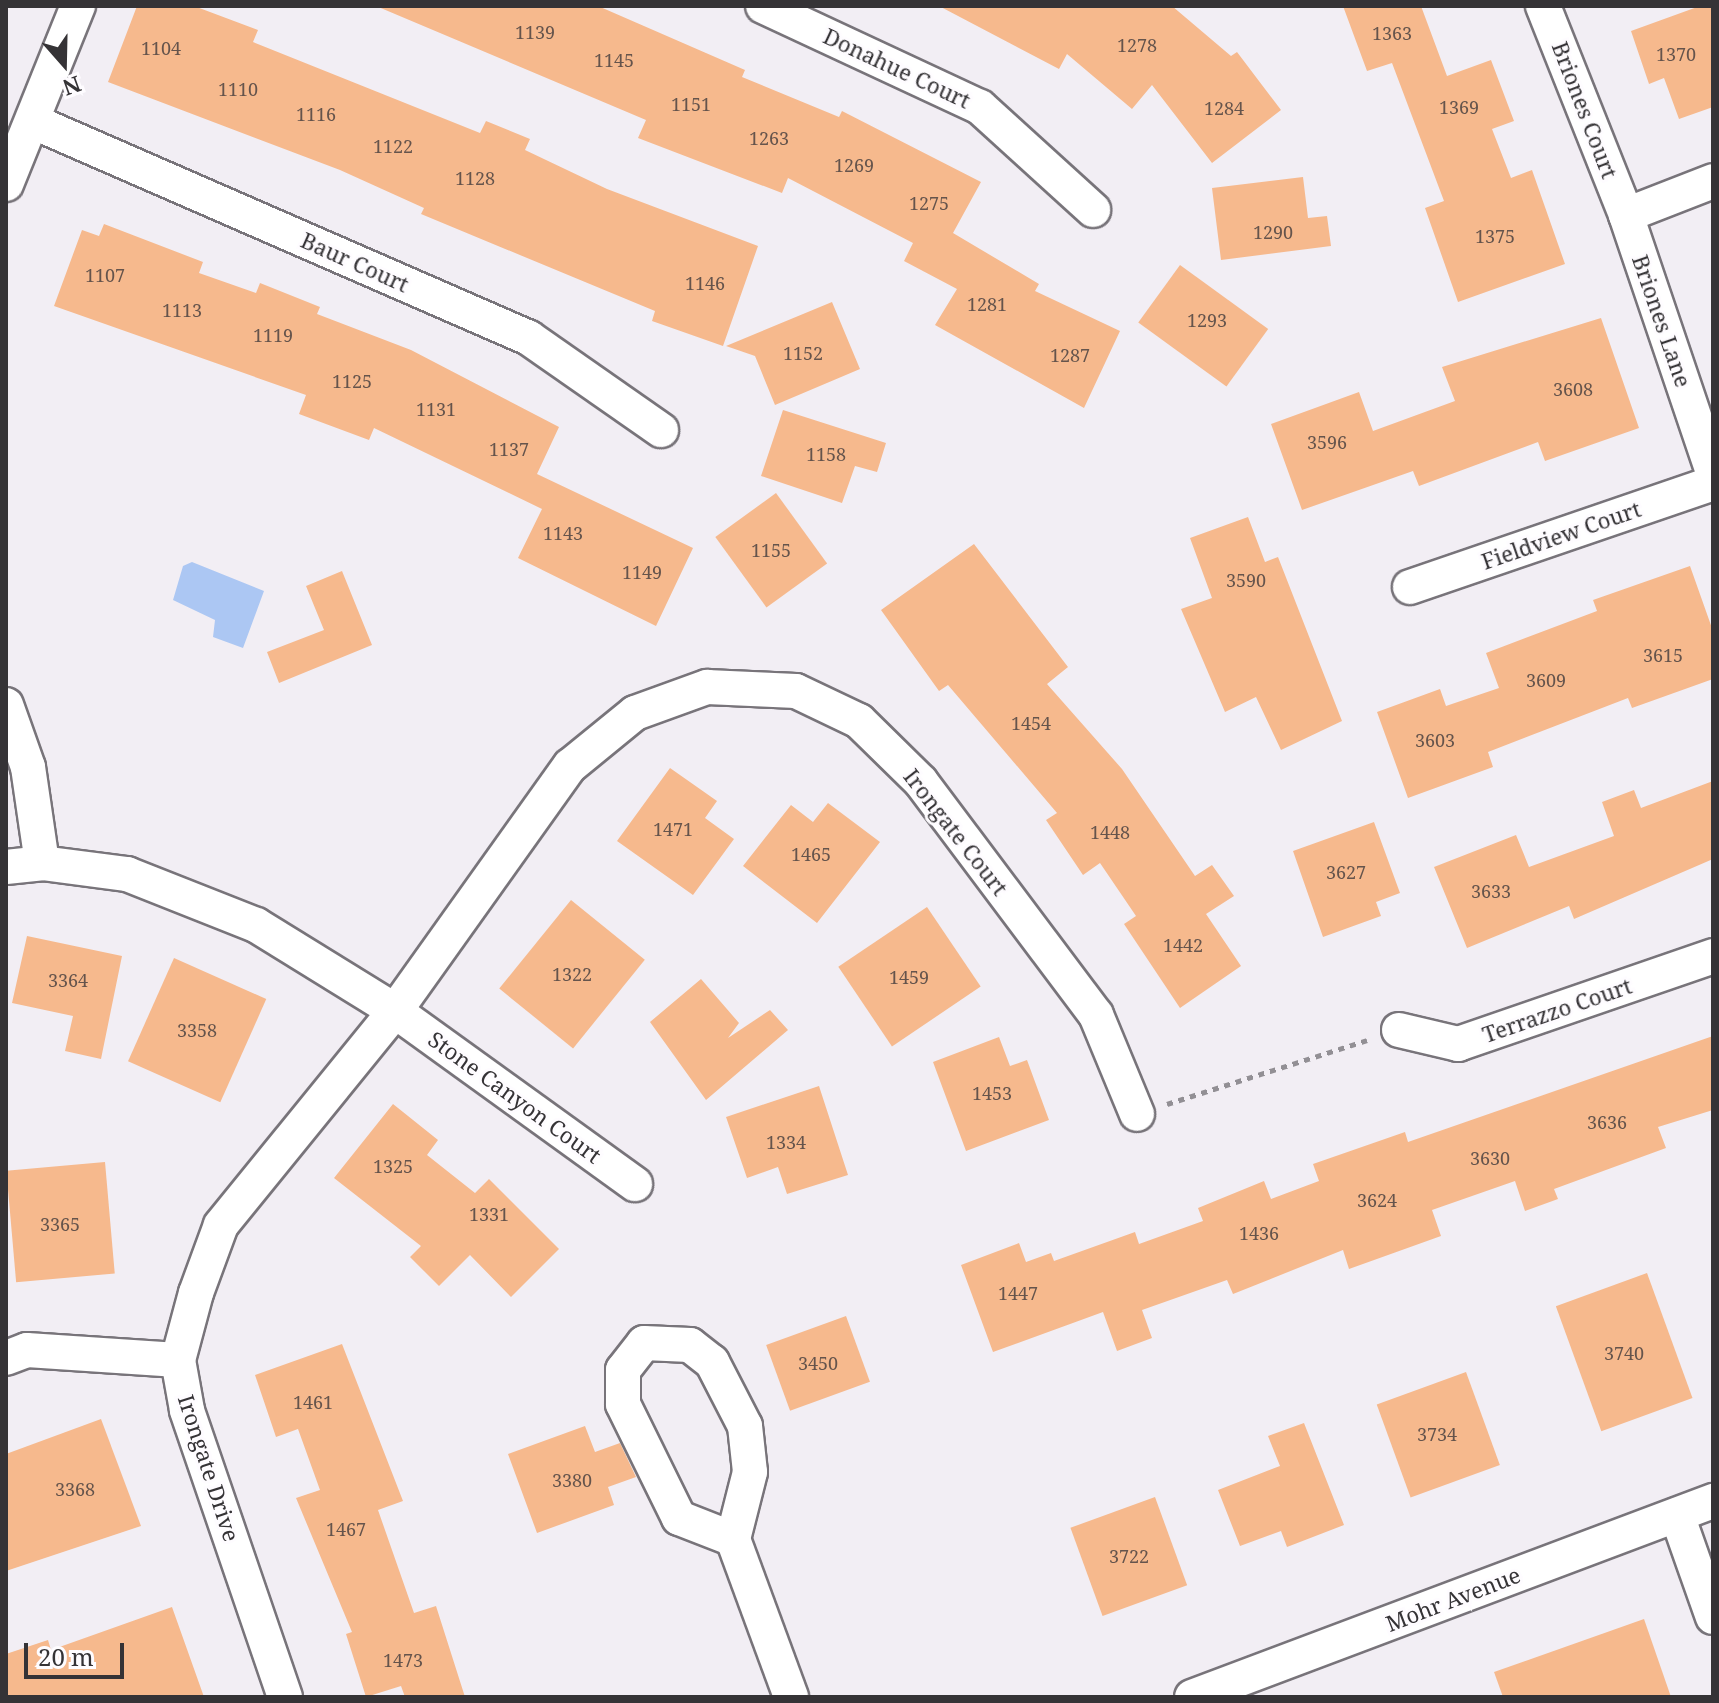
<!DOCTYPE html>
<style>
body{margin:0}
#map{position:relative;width:1719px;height:1703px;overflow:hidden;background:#f2eef4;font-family:"Noto Serif",serif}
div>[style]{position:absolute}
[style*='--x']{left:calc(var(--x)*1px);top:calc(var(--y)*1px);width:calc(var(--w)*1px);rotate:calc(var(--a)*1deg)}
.water>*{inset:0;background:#acc7f3}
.building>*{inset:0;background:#f6b98d;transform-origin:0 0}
.path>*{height:5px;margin-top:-2.5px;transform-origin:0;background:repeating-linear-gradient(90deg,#928f94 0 6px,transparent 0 12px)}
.roads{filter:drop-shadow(2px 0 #78747a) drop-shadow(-2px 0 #78747a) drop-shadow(0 2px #78747a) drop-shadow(0 -2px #78747a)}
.minor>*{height:34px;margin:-17px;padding:0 17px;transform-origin:17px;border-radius:17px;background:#fff}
span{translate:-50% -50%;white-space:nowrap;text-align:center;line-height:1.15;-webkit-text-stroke:6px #fefcff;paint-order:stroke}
.number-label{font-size:18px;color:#65544c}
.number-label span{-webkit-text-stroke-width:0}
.street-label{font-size:22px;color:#353336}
.frame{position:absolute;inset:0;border:8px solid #353336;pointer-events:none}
.north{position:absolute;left:24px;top:24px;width:80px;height:80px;-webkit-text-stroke:6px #fefcff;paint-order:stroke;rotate:160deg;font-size:22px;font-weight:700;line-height:32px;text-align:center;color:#353336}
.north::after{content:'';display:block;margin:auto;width:28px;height:36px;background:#353336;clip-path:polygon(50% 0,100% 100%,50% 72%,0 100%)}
.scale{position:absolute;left:24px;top:1643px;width:100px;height:36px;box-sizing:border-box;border:4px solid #353336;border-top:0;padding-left:10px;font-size:24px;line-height:28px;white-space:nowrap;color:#353336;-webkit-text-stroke:6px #fefcff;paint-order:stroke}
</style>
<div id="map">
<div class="water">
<i style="clip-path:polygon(192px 562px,264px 591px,243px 648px,213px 637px,215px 620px,173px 600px,183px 566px)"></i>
</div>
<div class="building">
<i style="clip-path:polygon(137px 6px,194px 6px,258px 30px,253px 42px,480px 133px,486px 121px,530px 139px,525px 150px,607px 189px,758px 246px,723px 346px,652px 321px,655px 311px,421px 214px,424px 208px,340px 170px,108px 82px)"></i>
<i style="clip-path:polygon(376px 6px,598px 6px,745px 70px,742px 77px,839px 117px,842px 111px,981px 182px,953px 233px,1039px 284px,1035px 291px,1120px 331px,1084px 408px,935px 325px,957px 289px,904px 261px,913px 243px,788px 178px,782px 193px,638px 138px,646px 120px)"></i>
<i style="clip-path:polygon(939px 6px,1172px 6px,1231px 56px,1237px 52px,1281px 110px,1212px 163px,1152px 85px,1132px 109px,1067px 54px,1059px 69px)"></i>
<i style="clip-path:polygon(1343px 6px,1421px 6px,1447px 76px,1491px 60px,1514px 121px,1492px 129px,1511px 178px,1532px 170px,1565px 264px,1458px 302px,1425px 208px,1444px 201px,1392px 63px,1367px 71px)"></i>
<i style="clip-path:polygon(1700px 6px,1713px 6px,1713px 107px,1679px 119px,1664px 78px,1649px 84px,1631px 31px)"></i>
<i style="clip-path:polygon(1303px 177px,1308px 218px,1327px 216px,1331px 246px,1221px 260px,1212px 188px)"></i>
<i style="clip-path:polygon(104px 224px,203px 262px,199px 273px,256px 293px,260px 283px,320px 307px,317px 314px,411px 350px,559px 427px,537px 474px,693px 548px,656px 626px,518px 558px,542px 509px,374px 428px,369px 440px,299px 414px,306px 395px,54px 306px,82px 230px,99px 236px)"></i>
<i style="left:1180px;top:265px;width:109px;height:71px;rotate:36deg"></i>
<i style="clip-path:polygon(832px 302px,860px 369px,775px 405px,755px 356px,726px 346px)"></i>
<i style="clip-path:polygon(1601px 318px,1639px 428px,1545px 461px,1538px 442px,1419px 486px,1413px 471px,1302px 510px,1271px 424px,1359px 392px,1373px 431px,1455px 401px,1442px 367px)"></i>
<i style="clip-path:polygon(783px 410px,886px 443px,877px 472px,855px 466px,842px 503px,761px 476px)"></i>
<i style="left:776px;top:493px;width:87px;height:75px;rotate:54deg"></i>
<i style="clip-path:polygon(1248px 517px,1265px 562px,1278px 557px,1342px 721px,1281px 750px,1256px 697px,1225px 712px,1181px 609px,1212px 598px,1190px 538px)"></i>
<i style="clip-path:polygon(974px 544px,1068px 667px,1047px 684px,1122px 769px,1195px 876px,1212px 865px,1234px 896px,1206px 914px,1241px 966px,1180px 1008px,1124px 924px,1136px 916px,1100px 863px,1083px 875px,1046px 820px,1057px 813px,948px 685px,939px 691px,881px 610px)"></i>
<i style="clip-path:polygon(1690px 566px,1713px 631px,1713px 679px,1632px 708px,1628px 698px,1488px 752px,1493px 767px,1408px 798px,1377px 712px,1440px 689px,1446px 706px,1499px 688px,1486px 653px,1597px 611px,1593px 600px)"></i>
<i style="clip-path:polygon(342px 571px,372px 645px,279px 683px,267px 652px,324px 630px,306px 586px)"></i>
<i style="clip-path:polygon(670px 768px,717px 801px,705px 818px,734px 839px,693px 895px,617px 841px)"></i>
<i style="clip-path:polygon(1713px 781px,1713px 859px,1574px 919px,1569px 906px,1467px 948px,1434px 867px,1516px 835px,1529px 867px,1614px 836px,1602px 802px,1634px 790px,1641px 808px)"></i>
<i style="clip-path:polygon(828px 803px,880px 842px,817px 923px,743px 866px,791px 805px,813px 822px)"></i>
<i style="clip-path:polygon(1374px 822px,1400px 893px,1376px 902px,1381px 916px,1323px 937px,1293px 851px)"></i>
<i style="left:571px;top:900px;width:95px;height:114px;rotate:39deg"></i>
<i style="left:927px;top:907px;width:96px;height:107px;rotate:56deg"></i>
<i style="clip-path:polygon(27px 936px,122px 956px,101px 1059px,65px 1051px,73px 1016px,12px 1003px)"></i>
<i style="left:174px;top:958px;width:101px;height:113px;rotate:24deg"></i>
<i style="clip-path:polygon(701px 979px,739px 1023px,728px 1038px,770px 1010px,788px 1030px,706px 1100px,650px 1022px)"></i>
<i style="clip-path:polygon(1713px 1036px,1713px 1110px,1658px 1127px,1666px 1148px,1554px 1189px,1558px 1199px,1525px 1211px,1515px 1181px,1432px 1210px,1441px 1236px,1349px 1269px,1343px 1250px,1233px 1294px,1227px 1280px,1142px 1310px,1152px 1338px,1117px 1351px,1103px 1312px,993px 1352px,961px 1265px,1019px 1243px,1026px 1262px,1051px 1253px,1054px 1261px,1135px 1232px,1139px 1244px,1203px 1221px,1198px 1208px,1264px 1181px,1271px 1199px,1319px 1181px,1313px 1164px,1405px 1132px,1408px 1142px)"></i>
<i style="clip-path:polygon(999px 1037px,1010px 1066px,1027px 1060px,1049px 1120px,966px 1151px,933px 1062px)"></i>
<i style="clip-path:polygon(819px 1086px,848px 1175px,787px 1194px,778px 1167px,747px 1178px,726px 1117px)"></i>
<i style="clip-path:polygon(393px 1104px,438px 1140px,427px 1155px,475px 1193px,489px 1179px,559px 1249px,511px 1297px,470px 1255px,439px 1286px,410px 1257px,421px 1246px,334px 1178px)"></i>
<i style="left:105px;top:1162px;width:112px;height:99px;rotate:85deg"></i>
<i style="left:1647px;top:1273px;width:133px;height:97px;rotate:70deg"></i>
<i style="left:846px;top:1316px;width:70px;height:85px;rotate:70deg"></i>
<i style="clip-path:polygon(342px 1344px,403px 1501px,378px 1510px,414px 1613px,436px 1606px,465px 1697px,405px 1697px,401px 1686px,366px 1697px,346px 1634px,352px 1632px,296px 1498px,320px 1490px,298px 1429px,276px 1437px,255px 1375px)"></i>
<i style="left:1466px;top:1372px;width:99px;height:95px;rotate:70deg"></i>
<i style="clip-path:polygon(101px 1419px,141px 1526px,6px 1571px,6px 1454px)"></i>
<i style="clip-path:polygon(1304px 1423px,1344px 1525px,1287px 1547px,1281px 1531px,1240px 1546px,1218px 1490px,1280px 1466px,1268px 1436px)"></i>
<i style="clip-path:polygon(585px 1426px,595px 1452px,620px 1443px,636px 1477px,608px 1487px,614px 1505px,537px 1533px,508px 1454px)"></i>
<i style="left:1155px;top:1497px;width:94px;height:90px;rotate:70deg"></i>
<i style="clip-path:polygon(172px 1607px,204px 1697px,6px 1697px,6px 1654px,48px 1640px,51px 1650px)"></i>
<i style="clip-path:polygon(1644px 1619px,1671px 1697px,1503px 1697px,1494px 1672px)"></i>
</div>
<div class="path">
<i style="--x:1167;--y:1104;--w:210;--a:-17.7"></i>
</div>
<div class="roads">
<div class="minor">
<i style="--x:763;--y:6;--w:239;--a:25"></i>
<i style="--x:980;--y:107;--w:153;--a:42.3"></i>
<i style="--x:1543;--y:6;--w:225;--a:68.3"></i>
<i style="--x:1626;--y:215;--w:271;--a:71.3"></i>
<i style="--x:34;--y:122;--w:540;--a:23.57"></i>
<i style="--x:529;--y:338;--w:161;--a:34.9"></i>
<i style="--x:6;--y:184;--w:192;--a:-68"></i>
<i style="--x:1626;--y:215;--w:93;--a:-21.3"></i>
<i style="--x:1410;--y:587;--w:320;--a:-18.9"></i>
<i style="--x:6;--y:705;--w:66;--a:70.5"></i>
<i style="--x:28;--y:767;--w:97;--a:81.7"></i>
<i style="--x:6;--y:867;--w:36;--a:-6"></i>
<i style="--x:42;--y:863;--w:86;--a:7.4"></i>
<i style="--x:127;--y:874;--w:139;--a:21.6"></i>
<i style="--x:256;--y:925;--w:163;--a:31.7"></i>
<i style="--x:395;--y:1011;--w:296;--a:35.8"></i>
<i style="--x:1399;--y:1030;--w:61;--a:13.3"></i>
<i style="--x:1458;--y:1044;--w:270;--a:-19"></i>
<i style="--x:6;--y:1358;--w:22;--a:-21"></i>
<i style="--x:27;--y:1350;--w:151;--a:3.8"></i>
<i style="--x:1677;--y:1515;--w:108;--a:70.6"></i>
<i style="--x:733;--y:1539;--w:58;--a:-158.7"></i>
<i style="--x:679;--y:1518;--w:127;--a:-116.2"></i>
<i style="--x:623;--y:1404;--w:34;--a:-90"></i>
<i style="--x:623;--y:1370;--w:34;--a:-52"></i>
<i style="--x:644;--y:1343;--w:46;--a:2.5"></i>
<i style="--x:690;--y:1345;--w:28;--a:38"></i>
<i style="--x:712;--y:1362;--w:72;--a:62.7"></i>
<i style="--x:745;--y:1426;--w:46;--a:83.8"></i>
<i style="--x:750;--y:1472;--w:69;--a:104.2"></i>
<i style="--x:733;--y:1539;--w:168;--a:69.8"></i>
<i style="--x:285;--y:1697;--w:303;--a:-108.9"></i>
<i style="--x:187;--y:1410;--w:51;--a:-100.2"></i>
<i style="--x:178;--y:1360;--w:69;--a:-75"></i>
<i style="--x:196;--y:1293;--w:72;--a:-69.8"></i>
<i style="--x:221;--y:1225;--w:276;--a:-50.9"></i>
<i style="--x:395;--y:1011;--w:301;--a:-54.5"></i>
<i style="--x:570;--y:766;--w:84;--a:-39.2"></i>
<i style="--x:635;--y:713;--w:77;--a:-19.9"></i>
<i style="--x:707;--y:687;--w:89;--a:2.6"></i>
<i style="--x:796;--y:691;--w:70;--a:25.5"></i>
<i style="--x:859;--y:721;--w:87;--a:44.5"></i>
<i style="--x:921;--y:782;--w:291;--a:53.1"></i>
<i style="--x:1096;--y:1015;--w:107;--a:67.5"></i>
<i style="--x:1192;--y:1697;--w:557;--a:-20.62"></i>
</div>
</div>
<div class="number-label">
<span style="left:535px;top:32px">1139</span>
<span style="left:1392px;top:33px">1363</span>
<span style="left:1137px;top:45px">1278</span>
<span style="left:161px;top:48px">1104</span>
<span style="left:1676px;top:54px">1370</span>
<span style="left:614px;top:60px">1145</span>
<span style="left:238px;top:89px">1110</span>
<span style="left:691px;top:104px">1151</span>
<span style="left:1459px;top:107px">1369</span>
<span style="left:1224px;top:108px">1284</span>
<span style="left:316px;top:114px">1116</span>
<span style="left:769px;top:138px">1263</span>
<span style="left:393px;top:146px">1122</span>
<span style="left:854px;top:165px">1269</span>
<span style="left:475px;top:178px">1128</span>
<span style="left:929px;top:203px">1275</span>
<span style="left:1273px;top:232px">1290</span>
<span style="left:1495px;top:236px">1375</span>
<span style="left:105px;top:275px">1107</span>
<span style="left:705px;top:283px">1146</span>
<span style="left:987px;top:304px">1281</span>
<span style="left:182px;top:310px">1113</span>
<span style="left:1207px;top:320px">1293</span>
<span style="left:273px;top:335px">1119</span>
<span style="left:803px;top:353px">1152</span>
<span style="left:1070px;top:355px">1287</span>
<span style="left:352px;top:381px">1125</span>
<span style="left:1573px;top:389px">3608</span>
<span style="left:436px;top:409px">1131</span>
<span style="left:1327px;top:442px">3596</span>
<span style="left:509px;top:449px">1137</span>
<span style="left:826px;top:454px">1158</span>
<span style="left:563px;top:533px">1143</span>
<span style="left:771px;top:550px">1155</span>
<span style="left:642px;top:572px">1149</span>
<span style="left:1246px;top:580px">3590</span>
<span style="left:1663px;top:655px">3615</span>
<span style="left:1546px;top:680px">3609</span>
<span style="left:1031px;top:723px">1454</span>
<span style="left:1435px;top:740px">3603</span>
<span style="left:673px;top:829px">1471</span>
<span style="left:1110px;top:832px">1448</span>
<span style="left:811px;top:854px">1465</span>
<span style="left:1346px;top:872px">3627</span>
<span style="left:1491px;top:891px">3633</span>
<span style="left:1183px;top:945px">1442</span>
<span style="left:572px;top:974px">1322</span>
<span style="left:909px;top:977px">1459</span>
<span style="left:68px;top:980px">3364</span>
<span style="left:197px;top:1030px">3358</span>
<span style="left:992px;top:1093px">1453</span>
<span style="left:1607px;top:1122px">3636</span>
<span style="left:786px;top:1142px">1334</span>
<span style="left:1490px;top:1158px">3630</span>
<span style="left:393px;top:1166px">1325</span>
<span style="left:1377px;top:1200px">3624</span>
<span style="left:489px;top:1214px">1331</span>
<span style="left:60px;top:1224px">3365</span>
<span style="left:1259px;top:1233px">1436</span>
<span style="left:1018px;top:1293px">1447</span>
<span style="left:1624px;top:1353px">3740</span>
<span style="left:818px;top:1363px">3450</span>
<span style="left:313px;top:1402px">1461</span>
<span style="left:1437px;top:1434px">3734</span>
<span style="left:572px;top:1480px">3380</span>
<span style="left:75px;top:1489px">3368</span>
<span style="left:346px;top:1529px">1467</span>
<span style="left:1129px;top:1556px">3722</span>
<span style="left:403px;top:1660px">1473</span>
</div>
<div class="street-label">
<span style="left:897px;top:68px;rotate:25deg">Donahue Court</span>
<span style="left:1585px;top:110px;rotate:69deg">Briones Court</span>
<span style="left:355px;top:262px;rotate:24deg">Baur Court</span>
<span style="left:1662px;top:321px;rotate:71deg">Briones Lane</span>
<span style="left:1561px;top:535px;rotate:-19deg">Fieldview Court</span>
<span style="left:956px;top:832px;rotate:52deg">Irongate Court</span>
<span style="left:1557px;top:1010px;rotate:-19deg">Terrazzo Court</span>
<span style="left:515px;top:1097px;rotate:36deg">Stone Canyon Court</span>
<span style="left:209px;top:1468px;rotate:72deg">Irongate Drive</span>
<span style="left:1453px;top:1599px;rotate:-21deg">Mohr Avenue</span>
</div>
<div class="frame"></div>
<div class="north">N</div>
<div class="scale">20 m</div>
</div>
